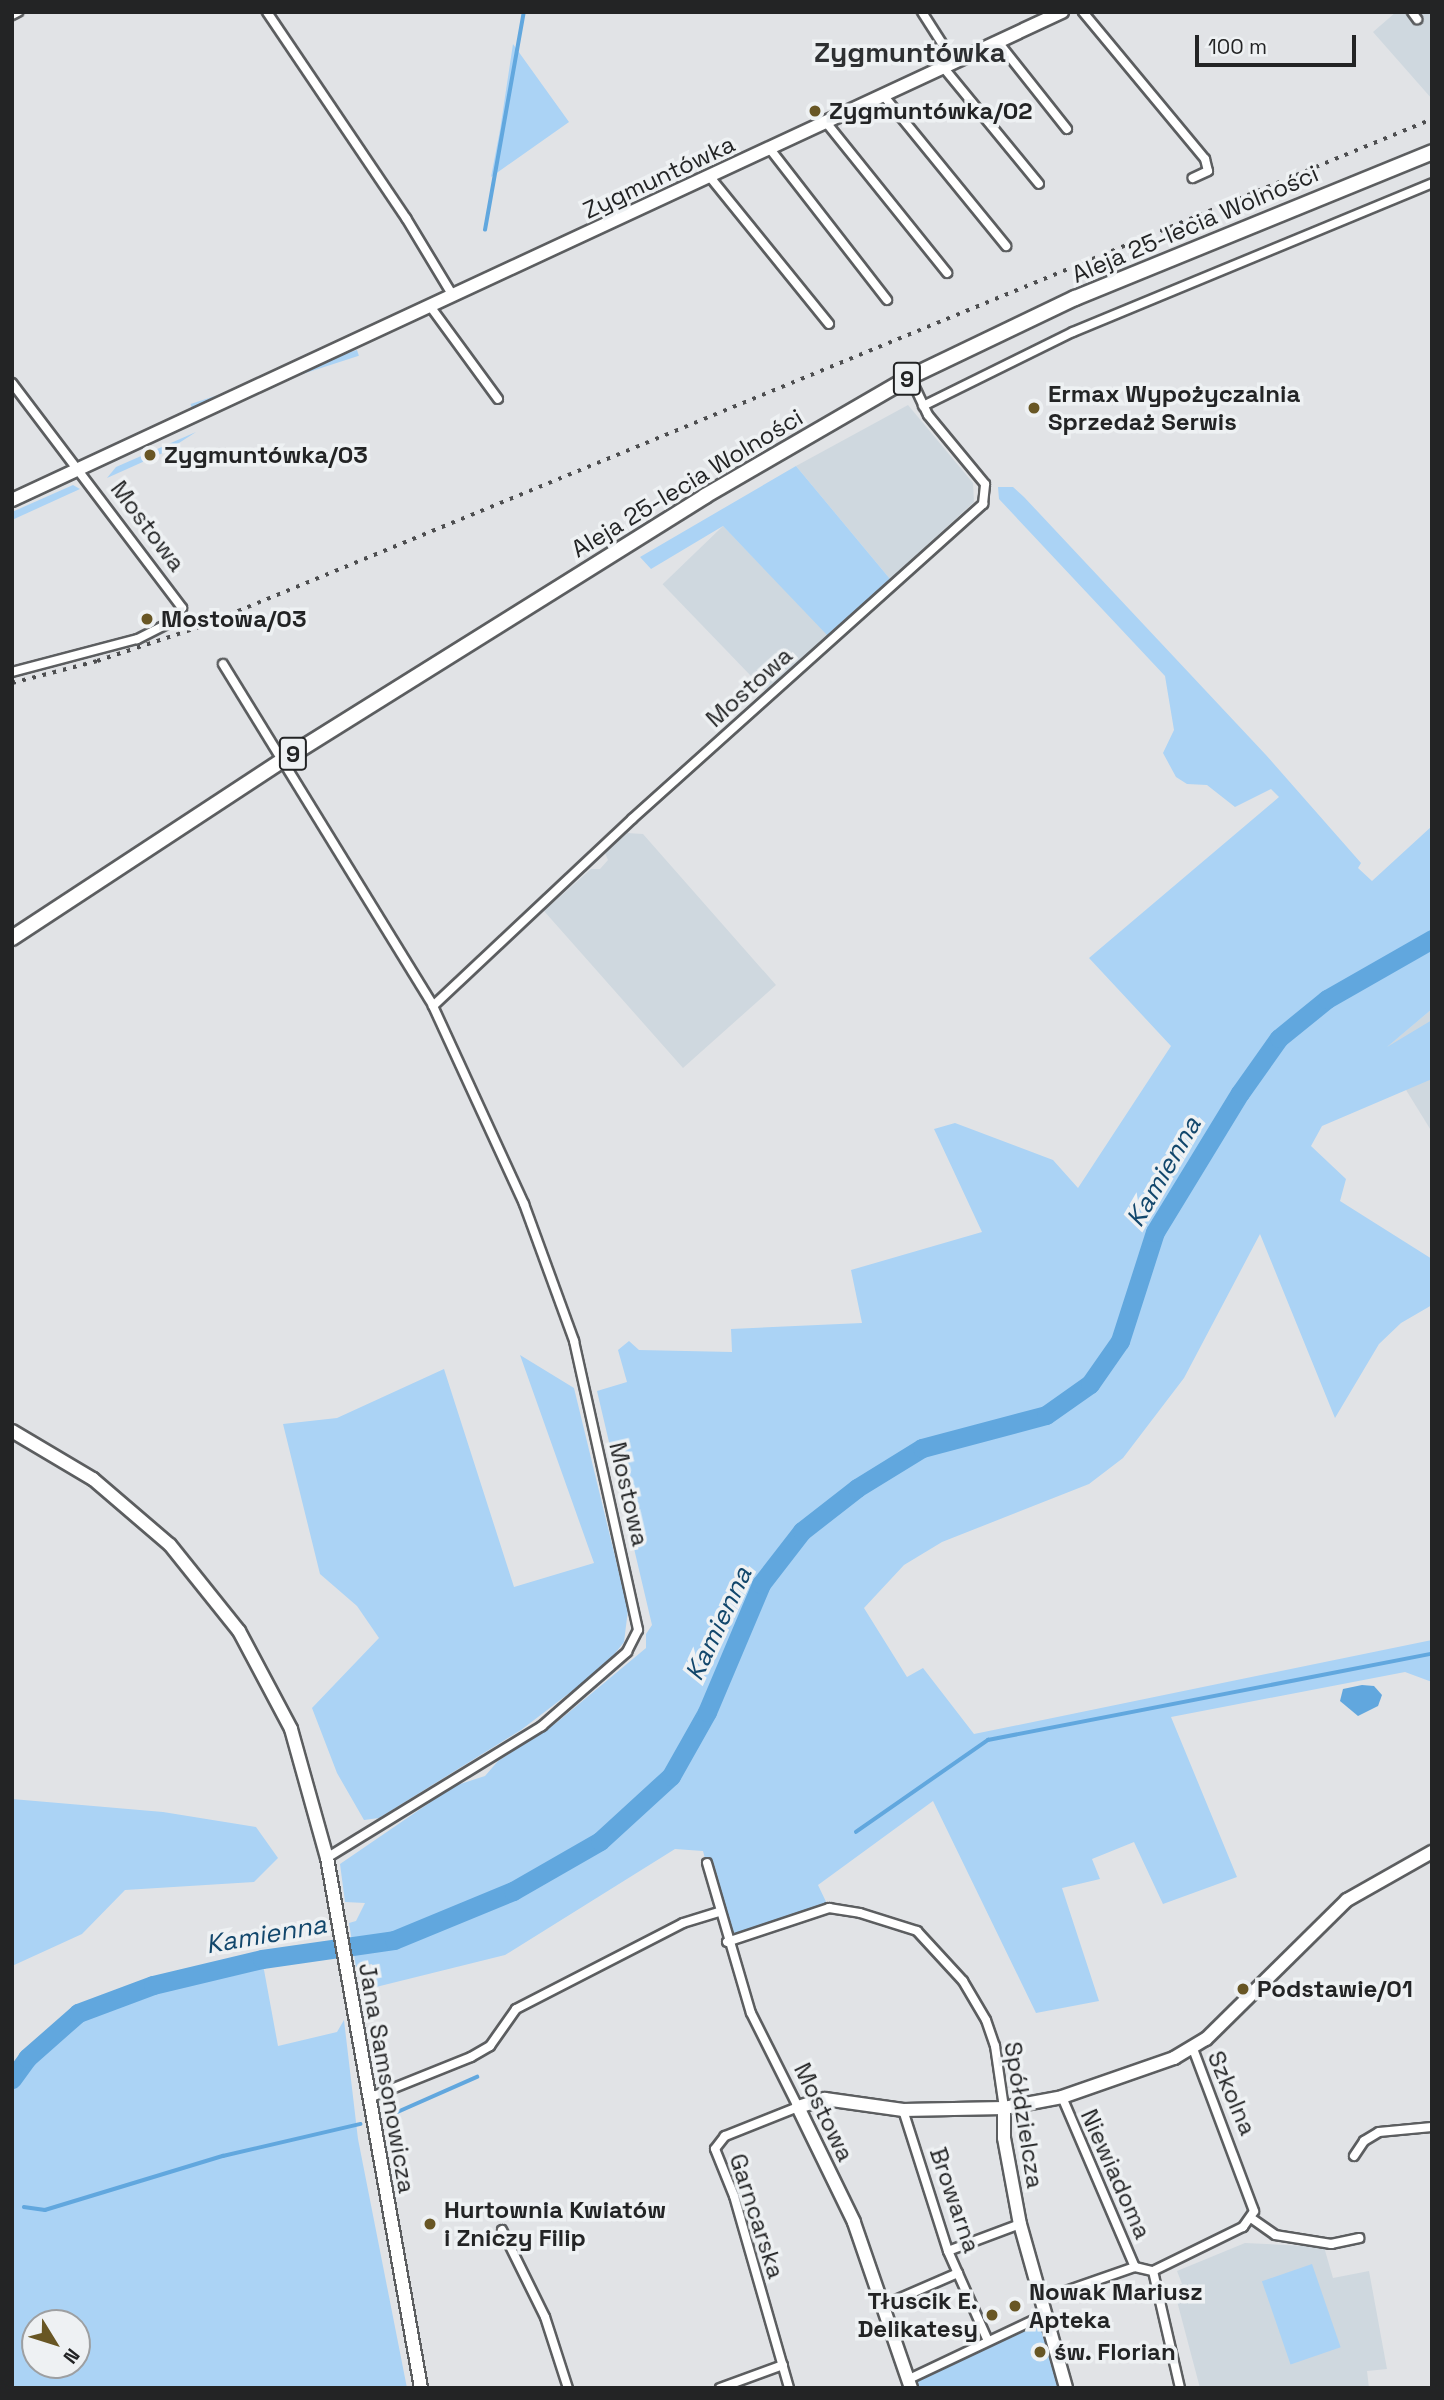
<!DOCTYPE html>
<meta charset="utf-8">
<style>
body{margin:0}
#map{position:relative;width:1444px;height:2400px;overflow:hidden;background:#e1e3e6;font-family:"Space Grotesk",sans-serif}
div>[style]{position:absolute}
[style*='--x']{left:calc(var(--x)*1px);top:calc(var(--y)*1px);width:calc(var(--w)*1px);rotate:calc(var(--a)*1deg)}
.built>*{inset:0;background:#cfd8df;transform-origin:0 0}
.green>*{inset:0;background:#abd3f5;transform-origin:0 0}
.water>*{inset:0;background:#61a7de}
.stream>*{height:3.5px;margin:-1.75px;padding:0 1.75px;transform-origin:1.75px;border-radius:1.75px;background:#61a7de}
.river>*{height:19px;margin:-9.5px;padding:0 9.5px;transform-origin:9.5px;border-radius:9.5px;background:#61a7de}
.roads{filter:drop-shadow(2px 0 #5c5e60) drop-shadow(-2px 0 #5c5e60) drop-shadow(0 2px #5c5e60) drop-shadow(0 -2px #5c5e60)}
.street>*{height:8px;margin:-4px;padding:0 4px;transform-origin:4px;border-radius:4px;background:#fff}
.secondary>*{height:12px;margin:-6px;padding:0 6px;transform-origin:6px;border-radius:6px;background:#fff}
.primary>*{height:14px;margin:-7px;padding:0 7px;transform-origin:7px;border-radius:7px;background:#fff}
.rail>*{height:3.5px;margin-top:-1.75px;transform-origin:0;background:repeating-linear-gradient(90deg,#4d4e50 0 3.5px,transparent 0 10.5px)}
.dots>*{width:19px;height:19px;translate:-50% -50%;box-sizing:border-box;border:4px solid #eef1f3;border-radius:50%}
span{translate:-50% -50%;white-space:nowrap;text-align:center;line-height:1.15;-webkit-text-stroke:7px #eef1f3;paint-order:stroke}
.shield-label span{padding:2px 5px;background:#eef1f3;border:2px solid;border-radius:5px;-webkit-text-stroke-width:0}
.shield-label{font-size:23px;color:#232425;font-weight:700}
.poi-label{font-size:24px;color:#232425;font-weight:700}
.left{translate:0 -50%;text-align:left}
.right{translate:-100% -50%;text-align:right}
.street-label{font-size:24px;color:#232425}
.water-label{font-size:26px;color:#12476c;font-style:italic}
.quarter-label{font-size:28px;color:#2e3032;font-weight:700}
.frame{position:absolute;inset:0;border:14px solid #232425;pointer-events:none}
.north{position:absolute;left:21px;top:2309px;width:70px;height:70px;box-sizing:border-box;background:#eef1f3;border:2px solid #9d9fa1;border-radius:50%;rotate:128deg;font-size:19px;font-weight:700;line-height:28px;text-align:center;color:#232425}
.north::after{content:'';display:block;margin:auto;width:24px;height:32px;background:#685624;clip-path:polygon(50% 0,100% 100%,50% 72%,0 100%)}
.scale{position:absolute;left:1195px;top:35px;width:161px;height:32px;box-sizing:border-box;border:4px solid #232425;border-top:0;padding-left:9px;font-size:21px;line-height:24px;white-space:nowrap;color:#232425;-webkit-text-stroke:5px #eef1f3;paint-order:stroke}
</style>
<div id="map">
<div class="built">
<i style="clip-path:polygon(1396px 12px,1432px 12px,1432px 99px,1373px 32px)"></i>
<i style="clip-path:polygon(908px 405px,973px 483px,974px 502px,890px 579px,796px 466px)"></i>
<i style="left:723px;top:526px;width:151px;height:84px;rotate:46deg"></i>
<i style="clip-path:polygon(627px 833px,643px 834px,776px 985px,683px 1068px,544px 911px,591px 869px,600px 869px,608px 860px,605px 853px)"></i>
<i style="clip-path:polygon(1432px 1009px,1432px 1132px,1382px 1051px)"></i>
<i style="clip-path:polygon(1245px 2243px,1324px 2247px,1333px 2278px,1369px 2271px,1387px 2369px,1367px 2371px,1369px 2388px,1200px 2388px,1173px 2286px,1182px 2284px,1177px 2271px)"></i>
</div>
<div class="green">
<i style="clip-path:polygon(513px 44px,569px 122px,491px 177px,500px 130px)"></i>
<i style="left:357px;top:350px;width:6px;height:175px;rotate:72deg"></i>
<i style="clip-path:polygon(196px 432px,165px 452px,107px 478px,116px 467px)"></i>
<i style="clip-path:polygon(796px 466px,890px 579px,827px 635px,723px 526px,651px 569px,640px 557px)"></i>
<i style="clip-path:polygon(73px 485px,80px 489px,12px 520px,12px 512px)"></i>
<i style="clip-path:polygon(998px 487px,1013px 487px,1024px 497px,1266px 755px,1361px 863px,1358px 868px,1372px 881px,1432px 826px,1432px 1009px,1387px 1047px,1432px 1020px,1432px 1079px,1322px 1126px,1311px 1146px,1346px 1179px,1340px 1201px,1432px 1259px,1432px 1305px,1401px 1323px,1379px 1344px,1335px 1418px,1260px 1234px,1184px 1378px,1123px 1458px,1089px 1484px,942px 1542px,904px 1565px,864px 1608px,907px 1677px,923px 1668px,974px 1734px,1432px 1640px,1432px 1682px,1405px 1672px,1171px 1717px,1237px 1877px,1163px 1904px,1134px 1842px,1092px 1859px,1100px 1879px,1062px 1888px,1099px 2001px,1036px 2013px,933px 1801px,818px 1885px,829px 1908px,727px 1942px,703px 1851px,675px 1849px,505px 1955px,376px 1987px,372px 1964px,356px 1967px,349px 1923px,356px 1921px,365px 1903px,345px 1902px,340px 1864px,454px 1786px,485px 1776px,498px 1761px,556px 1723px,646px 1648px,646px 1634px,652px 1625px,597px 1391px,627px 1382px,618px 1350px,629px 1341px,639px 1350px,732px 1352px,731px 1329px,862px 1323px,851px 1270px,982px 1232px,934px 1129px,955px 1123px,1053px 1160px,1078px 1188px,1171px 1046px,1089px 958px,1279px 797px,1271px 789px,1235px 807px,1207px 785px,1187px 784px,1176px 777px,1163px 753px,1174px 730px,1165px 676px,999px 499px)"></i>
<i style="clip-path:polygon(520px 1355px,574px 1388px,628px 1610px,624px 1642px,606px 1665px,521px 1730px,379px 1818px,364px 1820px,337px 1773px,312px 1708px,379px 1638px,357px 1606px,320px 1574px,283px 1424px,337px 1418px,444px 1369px,514px 1587px,594px 1563px)"></i>
<i style="clip-path:polygon(12px 1799px,163px 1812px,256px 1827px,278px 1858px,254px 1882px,125px 1890px,82px 1934px,12px 1966px)"></i>
<i style="clip-path:polygon(evenodd,262px 1959px,278px 2046px,337px 2032px,344px 2020px,358px 2139px,407px 2388px,12px 2388px,12px 2079px,27px 2058px,78px 2013px,153px 1985px,262px 1959px,35px 2323px,77px 2323px,77px 2365px,35px 2365px,35px 2323px)"></i>
<i style="left:1312px;top:2264px;width:88px;height:53px;rotate:71deg"></i>
<i style="clip-path:polygon(1042px 2316px,1066px 2388px,911px 2388px,909px 2379px)"></i>
</div>
<div class="water">
<i style="clip-path:polygon(1362px 1685px,1374px 1686px,1382px 1695px,1378px 1706px,1358px 1716px,1340px 1701px,1343px 1689px)"></i>
</div>
<div class="stream">
<i style="--x:485;--y:230;--w:221;--a:-79.9"></i>
<i style="--x:856;--y:1832;--w:161;--a:-34.9"></i>
<i style="--x:988;--y:1740;--w:452;--a:-11"></i>
<i style="--x:393;--y:2114;--w:92;--a:-23.8"></i>
<i style="--x:24;--y:2207;--w:21;--a:8"></i>
<i style="--x:45;--y:2210;--w:186;--a:-16.9"></i>
<i style="--x:223;--y:2156;--w:141;--a:-13.1"></i>
</div>
<div class="river">
<i style="--x:12;--y:2079;--w:26;--a:-54"></i>
<i style="--x:27;--y:2058;--w:68;--a:-41.4"></i>
<i style="--x:78;--y:2013;--w:80;--a:-20.5"></i>
<i style="--x:153;--y:1985;--w:112;--a:-13.4"></i>
<i style="--x:262;--y:1959;--w:133;--a:-8.2"></i>
<i style="--x:394;--y:1940;--w:129;--a:-22.4"></i>
<i style="--x:513;--y:1891;--w:100;--a:-29.9"></i>
<i style="--x:600;--y:1841;--w:96;--a:-42.5"></i>
<i style="--x:671;--y:1776;--w:73;--a:-60.6"></i>
<i style="--x:707;--y:1712;--w:139;--a:-67.1"></i>
<i style="--x:761;--y:1584;--w:67;--a:-52.3"></i>
<i style="--x:802;--y:1531;--w:70;--a:-38"></i>
<i style="--x:857;--y:1488;--w:76;--a:-31.6"></i>
<i style="--x:922;--y:1448;--w:128;--a:-14.9"></i>
<i style="--x:1046;--y:1415;--w:54;--a:-35.2"></i>
<i style="--x:1090;--y:1384;--w:52;--a:-55.1"></i>
<i style="--x:1120;--y:1341;--w:114;--a:-72.2"></i>
<i style="--x:1155;--y:1232;--w:163;--a:-58.6"></i>
<i style="--x:1240;--y:1093;--w:67;--a:-54.7"></i>
<i style="--x:1279;--y:1038;--w:62;--a:-39.1"></i>
<i style="--x:1327;--y:999;--w:121;--a:-29.7"></i>
</div>
<div class="roads">
<div class="street">
<i style="--x:267;--y:12;--w:249;--a:56"></i>
<i style="--x:406;--y:218;--w:91;--a:58.9"></i>
<i style="--x:922;--y:12;--w:59;--a:57.4"></i>
<i style="--x:1083;--y:12;--w:191;--a:50.3"></i>
<i style="--x:1205;--y:159;--w:12;--a:76"></i>
<i style="--x:1208;--y:171;--w:17;--a:155"></i>
<i style="--x:1412;--y:12;--w:9;--a:54"></i>
<i style="--x:12;--y:15;--w:7;--a:-27"></i>
<i style="--x:998;--y:42;--w:111;--a:51.6"></i>
<i style="--x:943;--y:67;--w:151;--a:50.6"></i>
<i style="--x:883;--y:95;--w:195;--a:50.8"></i>
<i style="--x:825;--y:121;--w:195;--a:51.2"></i>
<i style="--x:770;--y:149;--w:191;--a:52.2"></i>
<i style="--x:710;--y:177;--w:189;--a:51"></i>
<i style="--x:430;--y:306;--w:115;--a:53.8"></i>
<i style="--x:12;--y:383;--w:282;--a:52.9"></i>
<i style="--x:182;--y:608;--w:18;--a:128"></i>
<i style="--x:171;--y:622;--w:38;--a:153"></i>
<i style="--x:137;--y:639;--w:129;--a:165.2"></i>
<i style="--x:923;--y:406;--w:167;--a:-26.3"></i>
<i style="--x:1073;--y:332;--w:389;--a:-22.5"></i>
<i style="--x:223;--y:664;--w:401;--a:58.4"></i>
<i style="--x:433;--y:1006;--w:218;--a:65.3"></i>
<i style="--x:524;--y:1204;--w:146;--a:69.9"></i>
<i style="--x:574;--y:1341;--w:296;--a:77.5"></i>
<i style="--x:638;--y:1630;--w:25;--a:117"></i>
<i style="--x:627;--y:1652;--w:113;--a:139"></i>
<i style="--x:542;--y:1726;--w:252;--a:148.5"></i>
<i style="--x:433;--y:1006;--w:273;--a:-43.2"></i>
<i style="--x:632;--y:819;--w:472;--a:-41.9"></i>
<i style="--x:983;--y:504;--w:20;--a:-84"></i>
<i style="--x:985;--y:484;--w:89;--a:-129.6"></i>
<i style="--x:928;--y:415;--w:42;--a:-115.3"></i>
<i style="--x:707;--y:1863;--w:156;--a:73.7"></i>
<i style="--x:751;--y:2013;--w:105;--a:63.4"></i>
<i style="--x:798;--y:2107;--w:79;--a:158.3"></i>
<i style="--x:725;--y:2136;--w:16;--a:128"></i>
<i style="--x:715;--y:2149;--w:51;--a:68"></i>
<i style="--x:734;--y:2196;--w:200;--a:74"></i>
<i style="--x:727;--y:1942;--w:108;--a:-18.4"></i>
<i style="--x:829;--y:1908;--w:31;--a:9"></i>
<i style="--x:860;--y:1913;--w:60;--a:17.5"></i>
<i style="--x:917;--y:1931;--w:68;--a:47.4"></i>
<i style="--x:963;--y:1981;--w:45;--a:59.5"></i>
<i style="--x:986;--y:2020;--w:28;--a:71"></i>
<i style="--x:995;--y:2046;--w:63;--a:81.7"></i>
<i style="--x:1062;--y:2097;--w:185;--a:66.8"></i>
<i style="--x:1135;--y:2267;--w:18;--a:13"></i>
<i style="--x:369;--y:2098;--w:110;--a:-21.9"></i>
<i style="--x:471;--y:2057;--w:22;--a:-30"></i>
<i style="--x:490;--y:2046;--w:45;--a:-54.9"></i>
<i style="--x:516;--y:2009;--w:188;--a:-27.2"></i>
<i style="--x:683;--y:1923;--w:37;--a:-17"></i>
<i style="--x:903;--y:2110;--w:148;--a:72.3"></i>
<i style="--x:948;--y:2251;--w:98;--a:66"></i>
<i style="--x:1354;--y:2156;--w:18;--a:-56"></i>
<i style="--x:1364;--y:2141;--w:17;--a:-31"></i>
<i style="--x:1379;--y:2132;--w:53;--a:-5.4"></i>
<i style="--x:1251;--y:2218;--w:29;--a:35"></i>
<i style="--x:1275;--y:2235;--w:57;--a:9.1"></i>
<i style="--x:1331;--y:2244;--w:29;--a:-12"></i>
<i style="--x:502;--y:2230;--w:97;--a:63.7"></i>
<i style="--x:545;--y:2317;--w:75;--a:72.1"></i>
<i style="--x:948;--y:2251;--w:77;--a:-20.6"></i>
<i style="--x:1153;--y:2271;--w:100;--a:-26.1"></i>
<i style="--x:1243;--y:2227;--w:19;--a:-55"></i>
<i style="--x:1254;--y:2211;--w:173;--a:-110.6"></i>
<i style="--x:1153;--y:2271;--w:120;--a:77"></i>
<i style="--x:1040;--y:2300;--w:101;--a:-19.2"></i>
<i style="--x:882;--y:2306;--w:83;--a:-23.5"></i>
<i style="--x:909;--y:2379;--w:147;--a:-25.3"></i>
<i style="--x:720;--y:2388;--w:67;--a:-20.1"></i>
</div>
<div class="secondary">
<i style="--x:12;--y:500;--w:1158;--a:-24.93"></i>
<i style="--x:12;--y:1431;--w:94;--a:30.7"></i>
<i style="--x:93;--y:1479;--w:101;--a:40.6"></i>
<i style="--x:170;--y:1545;--w:110;--a:51.3"></i>
<i style="--x:239;--y:1631;--w:111;--a:62"></i>
<i style="--x:291;--y:1729;--w:134;--a:74.4"></i>
<i style="--x:327;--y:1858;--w:538;--a:79.94"></i>
<i style="--x:1004;--y:2108;--w:30;--a:90"></i>
<i style="--x:1004;--y:2138;--w:87;--a:79.5"></i>
<i style="--x:1020;--y:2224;--w:170;--a:74.3"></i>
<i style="--x:911;--y:2388;--w:176;--a:-109"></i>
<i style="--x:854;--y:2222;--w:128;--a:-116"></i>
<i style="--x:798;--y:2107;--w:28;--a:-17"></i>
<i style="--x:825;--y:2099;--w:79;--a:8"></i>
<i style="--x:903;--y:2110;--w:101;--a:-1.1"></i>
<i style="--x:1004;--y:2108;--w:59;--a:-10.7"></i>
<i style="--x:1062;--y:2097;--w:119;--a:-19.2"></i>
<i style="--x:1174;--y:2058;--w:37;--a:-31"></i>
<i style="--x:1206;--y:2039;--w:198;--a:-44.6"></i>
<i style="--x:1347;--y:1900;--w:98;--a:-29.5"></i>
</div>
<div class="primary">
<i style="--x:12;--y:938;--w:324;--a:-33.3"></i>
<i style="--x:283;--y:760;--w:498;--a:-32"></i>
<i style="--x:705;--y:496;--w:237;--a:-30.1"></i>
<i style="--x:910;--y:377;--w:183;--a:-25.6"></i>
<i style="--x:1075;--y:298;--w:386;--a:-22.2"></i>
</div>
</div>
<div class="rail">
<i style="--x:12;--y:683;--w:88;--a:-14.5"></i>
<i style="--x:97;--y:661;--w:108;--a:-18.4"></i>
<i style="--x:199;--y:627;--w:1334;--a:-22.39"></i>
</div>
<div class="dots">
<i style="left:815px;top:111px;background:#685624"></i>
<i style="left:1034px;top:408px;background:#685624"></i>
<i style="left:150px;top:455px;background:#685624"></i>
<i style="left:147px;top:619px;background:#685624"></i>
<i style="left:1243px;top:1989px;background:#685624"></i>
<i style="left:430px;top:2224px;background:#685624"></i>
<i style="left:1015px;top:2306px;background:#685624"></i>
<i style="left:992px;top:2315px;background:#685624"></i>
<i style="left:1040px;top:2352px;background:#685624"></i>
</div>
<div class="shield-label">
<span style="left:907px;top:379px">9</span>
<span style="left:293px;top:754px">9</span>
</div>
<div class="poi-label">
<span class="left" style="left:829px;top:111px">Zygmuntówka/02</span>
<span class="left" style="left:1048px;top:408px">Ermax Wypożyczalnia<br>Sprzedaż Serwis</span>
<span class="left" style="left:164px;top:455px">Zygmuntówka/03</span>
<span class="left" style="left:161px;top:619px">Mostowa/03</span>
<span class="left" style="left:1257px;top:1989px">Podstawie/01</span>
<span class="left" style="left:444px;top:2224px">Hurtownia Kwiatów<br>i Zniczy Filip</span>
<span class="left" style="left:1029px;top:2306px">Nowak Mariusz<br>Apteka</span>
<span class="right" style="left:978px;top:2315px">Tłuscik E.<br>Delikatesy</span>
<span class="left" style="left:1054px;top:2352px">św. Florian</span>
</div>
<div class="street-label">
<span style="left:659px;top:177px;rotate:-25deg">Zygmuntówka</span>
<span style="left:1195px;top:224px;rotate:-23deg">Aleja 25-lecia Wolności</span>
<span style="left:687px;top:483px;rotate:-31deg">Aleja 25-lecia Wolności</span>
<span style="left:148px;top:526px;rotate:53deg">Mostowa</span>
<span style="left:749px;top:687px;rotate:-42deg">Mostowa</span>
<span style="left:629px;top:1494px;rotate:77deg">Mostowa</span>
<span style="left:387px;top:2078px;rotate:80deg">Jana Samsonowicza</span>
<span style="left:1232px;top:2093px;rotate:67deg">Szkolna</span>
<span style="left:824px;top:2112px;rotate:64deg">Mostowa</span>
<span style="left:1024px;top:2115px;rotate:81deg">Spółdzielcza</span>
<span style="left:1116px;top:2174px;rotate:66deg">Niewiadoma</span>
<span style="left:955px;top:2200px;rotate:71deg">Browarna</span>
<span style="left:757px;top:2216px;rotate:72deg">Garncarska</span>
</div>
<div class="water-label">
<span style="left:1164px;top:1172px;rotate:-60deg">Kamienna</span>
<span style="left:719px;top:1624px;rotate:-65deg">Kamienna</span>
<span style="left:266px;top:1935px;rotate:-10deg">Kamienna</span>
</div>
<div class="quarter-label">
<span style="left:910px;top:52px">Zygmuntówka</span>
</div>
<div class="frame"></div>
<div class="north">N</div>
<div class="scale">100 m</div>
</div>
